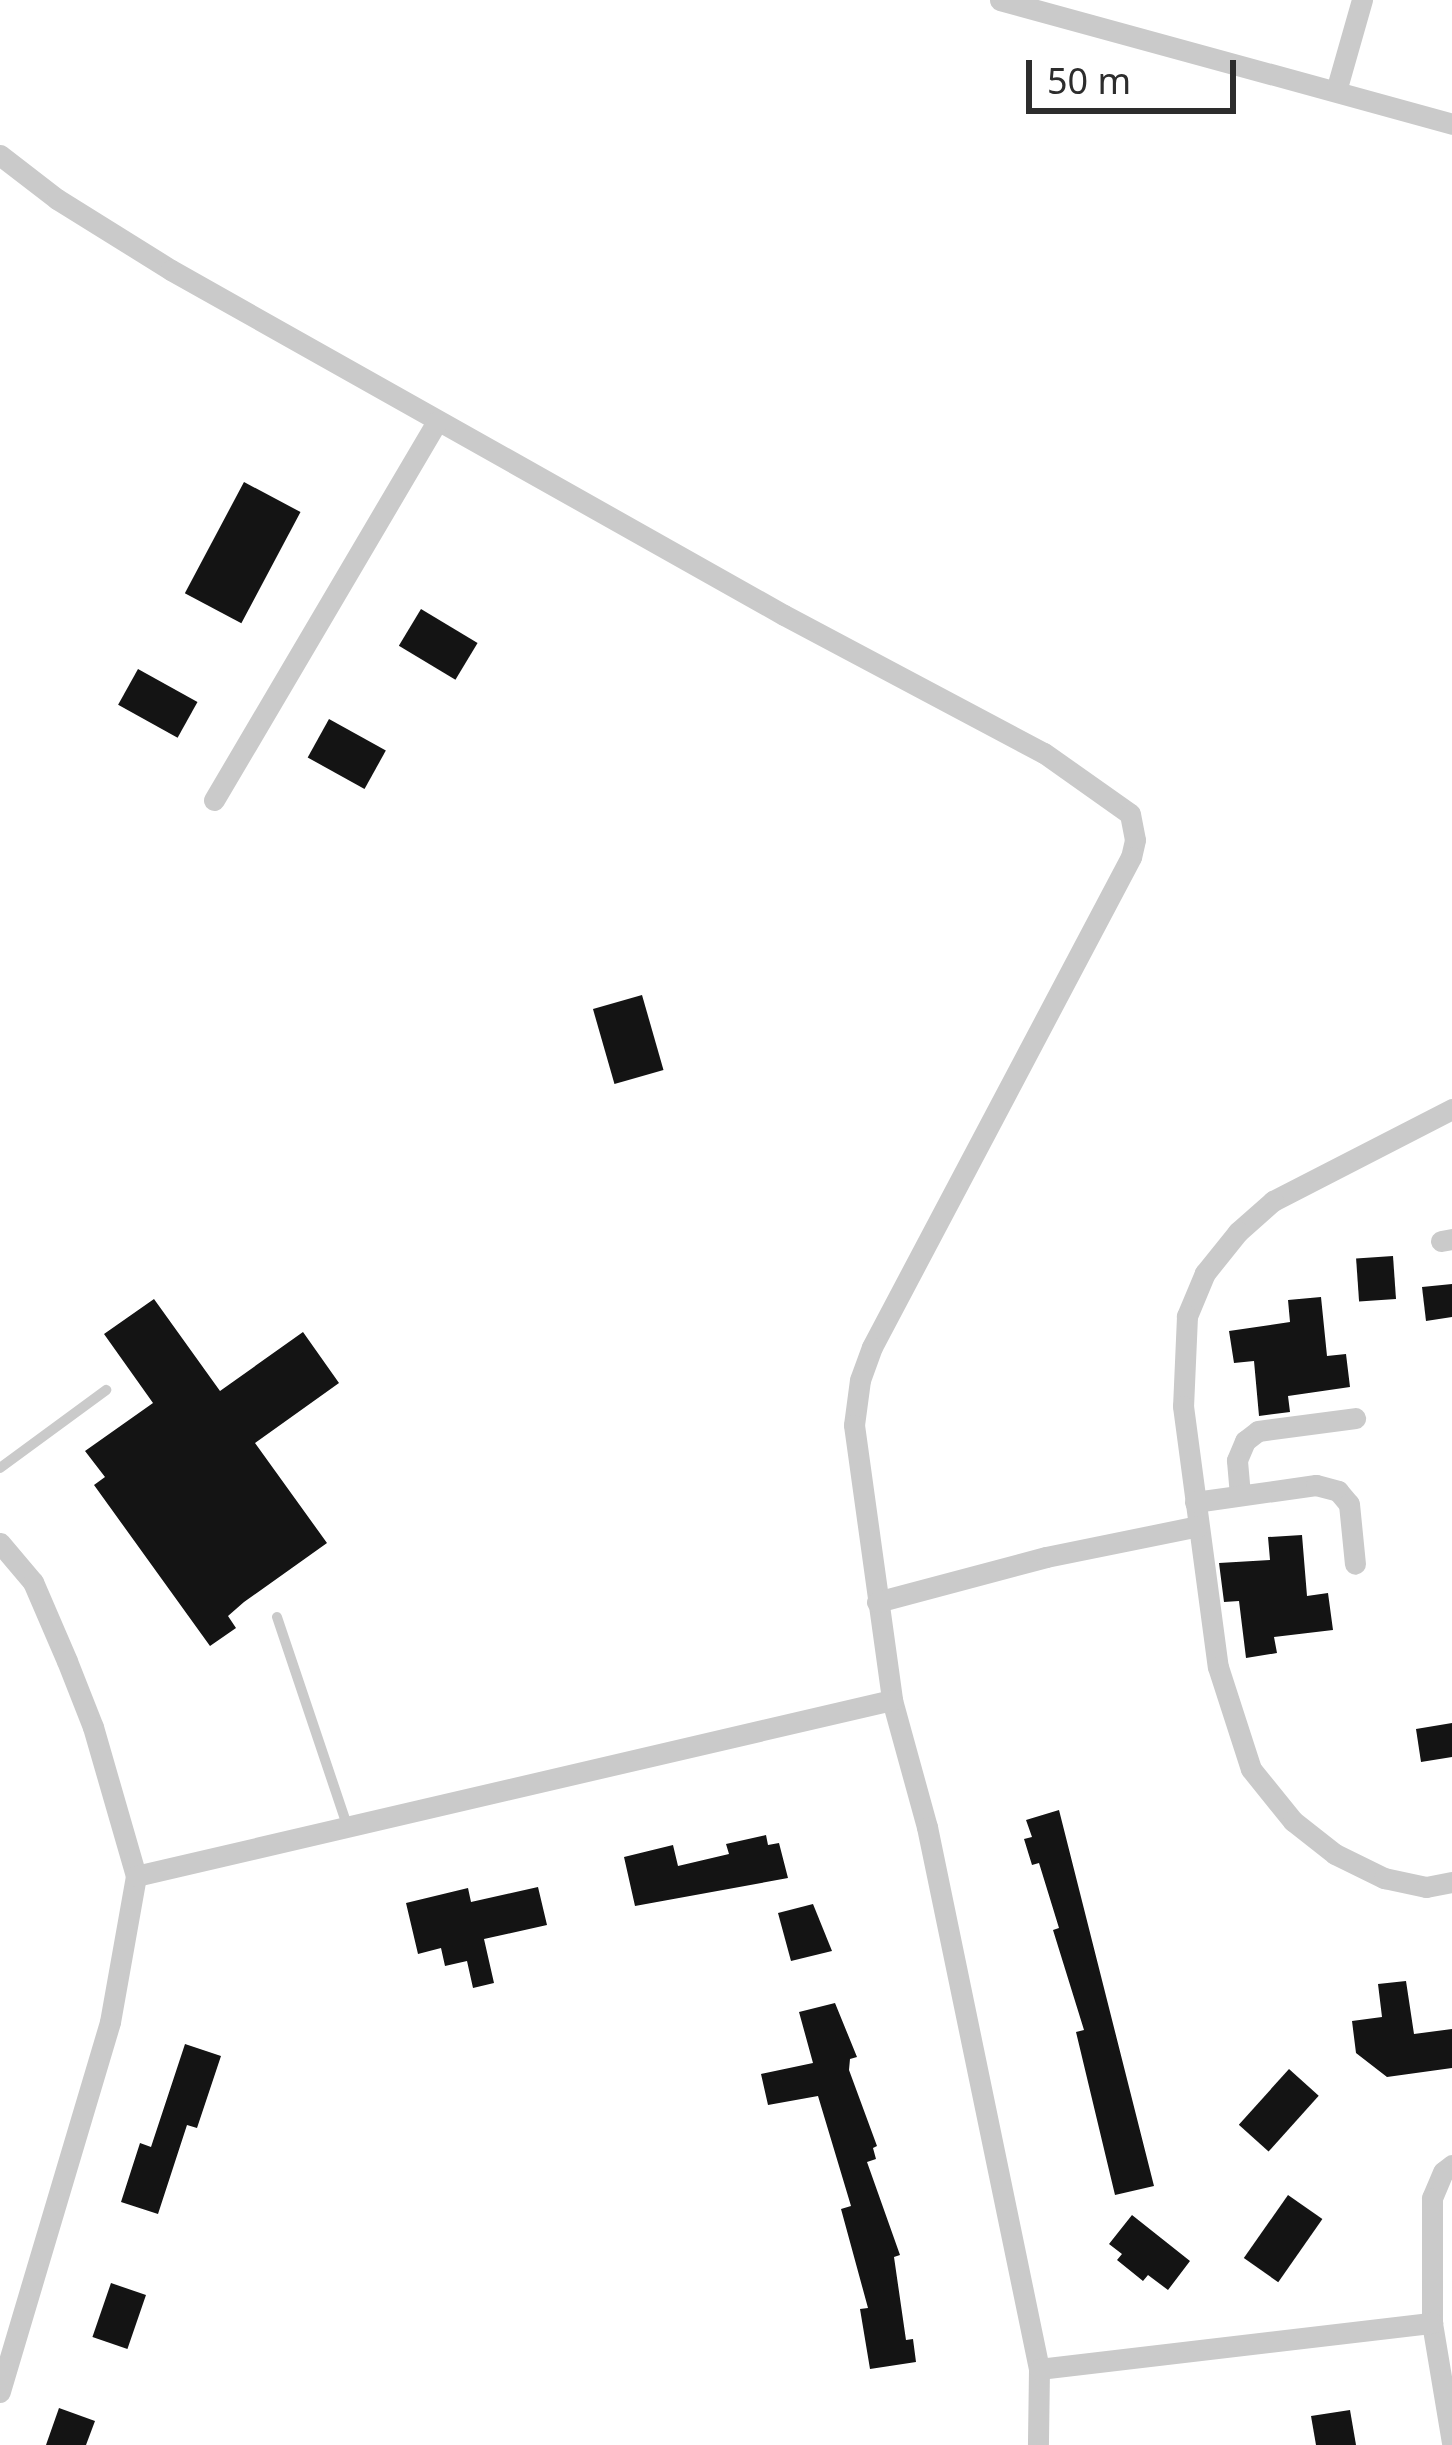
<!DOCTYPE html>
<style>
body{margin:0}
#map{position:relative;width:1452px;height:2445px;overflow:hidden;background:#fff;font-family:"Noto Sans",sans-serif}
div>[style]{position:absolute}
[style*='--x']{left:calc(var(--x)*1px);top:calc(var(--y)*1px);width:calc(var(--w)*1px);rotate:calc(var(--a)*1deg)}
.building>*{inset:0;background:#141414;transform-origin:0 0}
.lane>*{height:10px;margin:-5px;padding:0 5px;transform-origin:5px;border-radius:5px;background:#cacaca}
.street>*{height:21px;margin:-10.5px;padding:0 10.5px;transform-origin:10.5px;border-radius:10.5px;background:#cacaca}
span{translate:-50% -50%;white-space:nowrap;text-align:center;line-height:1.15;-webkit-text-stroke:12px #fff;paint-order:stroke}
.scale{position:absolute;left:1026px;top:60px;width:210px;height:54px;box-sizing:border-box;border:6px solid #2d2d2d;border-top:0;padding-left:15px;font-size:36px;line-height:42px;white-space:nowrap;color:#2d2d2d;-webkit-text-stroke:9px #fff;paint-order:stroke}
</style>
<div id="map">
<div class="building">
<i style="left:244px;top:482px;width:64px;height:126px;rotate:28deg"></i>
<i style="left:421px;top:609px;width:66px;height:43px;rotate:31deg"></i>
<i style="left:138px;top:669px;width:68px;height:41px;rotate:29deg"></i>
<i style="left:329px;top:719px;width:65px;height:44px;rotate:29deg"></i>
<i style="left:642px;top:995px;width:78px;height:51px;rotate:74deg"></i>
<i style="left:1393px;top:1256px;width:43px;height:37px;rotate:86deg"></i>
<i style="clip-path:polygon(1452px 1284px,1452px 1317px,1426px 1321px,1422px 1287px)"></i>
<i style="clip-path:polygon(1321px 1297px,1327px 1356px,1346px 1354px,1350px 1387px,1288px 1396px,1290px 1412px,1259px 1416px,1254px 1361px,1234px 1363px,1229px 1331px,1290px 1322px,1288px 1300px)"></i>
<i style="clip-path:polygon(154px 1299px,220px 1391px,303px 1332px,339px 1383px,255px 1443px,327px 1543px,244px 1602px,228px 1616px,236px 1628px,210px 1646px,94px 1485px,105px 1477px,85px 1451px,153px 1403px,104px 1334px)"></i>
<i style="clip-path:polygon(1302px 1535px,1307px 1596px,1328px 1593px,1333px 1630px,1274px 1637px,1277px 1653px,1246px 1658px,1239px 1601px,1224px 1602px,1219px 1563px,1270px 1560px,1268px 1537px)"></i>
<i style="clip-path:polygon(1452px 1723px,1452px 1757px,1421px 1762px,1416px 1729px)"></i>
<i style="clip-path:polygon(1059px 1810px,1154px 2186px,1115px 2195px,1076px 2032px,1084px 2030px,1053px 1930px,1059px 1928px,1039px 1863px,1032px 1865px,1024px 1839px,1032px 1837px,1026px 1820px)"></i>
<i style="clip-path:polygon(766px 1835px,768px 1845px,779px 1843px,788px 1878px,635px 1906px,624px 1857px,673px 1845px,678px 1866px,729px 1854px,726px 1844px)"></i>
<i style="clip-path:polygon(538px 1887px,547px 1925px,484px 1939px,494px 1983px,473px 1988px,467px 1961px,445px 1966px,441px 1948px,418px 1954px,406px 1903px,468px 1888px,471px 1902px)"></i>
<i style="clip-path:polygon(813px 1904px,832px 1951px,791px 1961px,778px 1913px)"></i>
<i style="clip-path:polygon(1406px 1981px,1414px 2034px,1452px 2029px,1452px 2068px,1387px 2077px,1356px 2053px,1352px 2021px,1382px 2017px,1378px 1984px)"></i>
<i style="clip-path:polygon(835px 2003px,857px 2057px,850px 2059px,849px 2070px,877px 2146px,873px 2148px,876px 2159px,867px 2162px,900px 2255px,894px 2257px,906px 2340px,913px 2339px,916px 2362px,870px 2369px,860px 2309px,868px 2308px,841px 2209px,851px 2206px,818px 2096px,768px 2105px,761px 2074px,813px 2063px,799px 2012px)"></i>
<i style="clip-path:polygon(185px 2044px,221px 2056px,197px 2128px,187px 2125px,158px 2214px,121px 2202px,140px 2143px,151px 2147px)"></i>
<i style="left:1289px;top:2069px;width:40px;height:75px;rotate:42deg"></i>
<i style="left:1288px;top:2195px;width:42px;height:77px;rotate:35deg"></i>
<i style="clip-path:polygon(1132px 2215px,1190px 2261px,1168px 2290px,1148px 2275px,1143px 2281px,1117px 2260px,1122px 2254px,1109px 2244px)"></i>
<i style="left:111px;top:2283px;width:37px;height:57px;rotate:19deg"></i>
<i style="clip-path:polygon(59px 2408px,95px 2421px,86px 2445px,46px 2445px)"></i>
<i style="clip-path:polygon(1350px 2410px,1356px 2445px,1316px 2445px,1311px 2416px)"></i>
</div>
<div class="lane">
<i style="--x:0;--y:1468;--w:132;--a:-36.3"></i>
<i style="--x:277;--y:1617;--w:223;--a:71.4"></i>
</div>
<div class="street">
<i style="--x:1000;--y:0;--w:469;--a:15.3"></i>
<i style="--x:1336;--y:91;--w:95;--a:-74.1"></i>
<i style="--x:0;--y:155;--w:72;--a:37.7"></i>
<i style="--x:57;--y:199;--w:134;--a:31.9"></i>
<i style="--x:171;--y:270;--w:703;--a:29.37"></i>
<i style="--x:784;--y:615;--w:294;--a:28"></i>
<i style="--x:1044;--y:753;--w:105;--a:35.3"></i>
<i style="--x:1130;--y:814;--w:26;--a:79"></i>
<i style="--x:1135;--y:840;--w:17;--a:103"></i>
<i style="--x:1131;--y:857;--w:554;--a:117.86"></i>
<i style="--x:872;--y:1347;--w:35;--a:110"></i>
<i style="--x:860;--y:1380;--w:45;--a:97.6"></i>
<i style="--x:854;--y:1425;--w:278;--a:82.1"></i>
<i style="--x:892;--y:1700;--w:132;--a:74.6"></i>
<i style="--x:927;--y:1827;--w:553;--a:78.32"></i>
<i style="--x:1039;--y:2369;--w:76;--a:90.8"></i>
<i style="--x:214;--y:800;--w:439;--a:-59.5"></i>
<i style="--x:1452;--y:1109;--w:201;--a:152.8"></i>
<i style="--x:1273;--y:1201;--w:47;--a:138.5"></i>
<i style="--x:1238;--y:1232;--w:53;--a:128.8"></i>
<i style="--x:1205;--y:1273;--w:47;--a:112.7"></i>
<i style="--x:1187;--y:1316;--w:90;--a:92.5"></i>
<i style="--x:1183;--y:1406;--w:263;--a:82.4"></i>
<i style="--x:1218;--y:1667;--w:107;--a:72.1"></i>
<i style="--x:1251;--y:1769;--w:67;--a:51.1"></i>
<i style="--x:1293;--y:1821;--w:53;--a:38.2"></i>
<i style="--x:1335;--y:1854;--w:55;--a:26.1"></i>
<i style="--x:1384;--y:1878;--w:43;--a:12.1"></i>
<i style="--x:1426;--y:1887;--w:26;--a:-11"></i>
<i style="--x:1441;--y:1241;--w:11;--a:-10"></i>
<i style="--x:1240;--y:1495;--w:35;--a:-95"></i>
<i style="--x:1237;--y:1460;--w:21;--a:-67"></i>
<i style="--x:1245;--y:1441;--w:16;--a:-38"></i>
<i style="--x:1258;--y:1431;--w:98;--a:-7.6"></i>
<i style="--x:1195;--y:1502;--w:122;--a:-8"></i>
<i style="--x:1316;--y:1485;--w:23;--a:15"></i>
<i style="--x:1338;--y:1491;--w:17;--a:50"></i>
<i style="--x:1349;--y:1504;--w:60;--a:84.3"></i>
<i style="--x:0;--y:1543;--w:51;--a:49.8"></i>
<i style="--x:33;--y:1582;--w:86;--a:66.7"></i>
<i style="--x:67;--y:1661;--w:71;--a:68.5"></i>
<i style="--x:93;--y:1727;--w:155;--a:73.9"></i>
<i style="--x:136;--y:1876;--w:148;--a:100.1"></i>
<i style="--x:110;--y:2022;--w:386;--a:106.6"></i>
<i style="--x:877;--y:1602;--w:175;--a:-14.9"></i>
<i style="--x:1046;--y:1557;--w:155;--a:-11.5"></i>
<i style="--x:136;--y:1876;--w:776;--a:-13.11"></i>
<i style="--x:1452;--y:2165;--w:11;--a:142"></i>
<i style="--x:1443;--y:2172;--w:28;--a:113"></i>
<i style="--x:1432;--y:2198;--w:125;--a:90"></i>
<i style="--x:1432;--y:2323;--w:122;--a:80.5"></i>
<i style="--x:1039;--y:2369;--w:396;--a:-6.7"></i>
</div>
<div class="scale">50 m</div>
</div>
